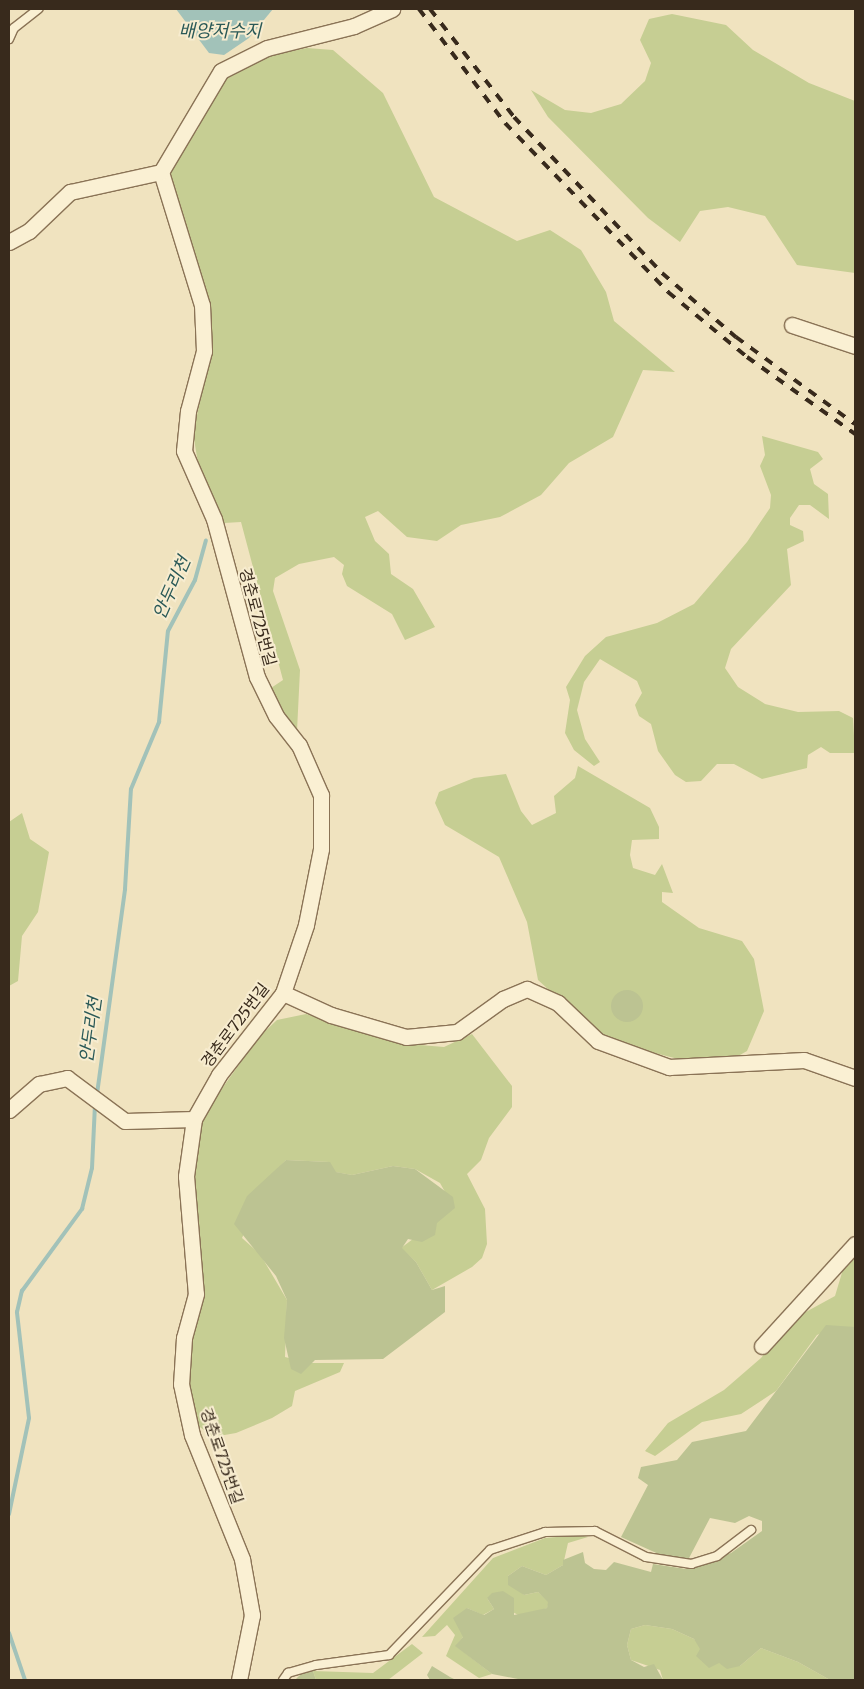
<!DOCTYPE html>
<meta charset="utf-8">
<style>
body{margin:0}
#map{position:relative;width:864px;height:1689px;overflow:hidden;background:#f0e3bf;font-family:Merriweather,"Noto Sans KR",serif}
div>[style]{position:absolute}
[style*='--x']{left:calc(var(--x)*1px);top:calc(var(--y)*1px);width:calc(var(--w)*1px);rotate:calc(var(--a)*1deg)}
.green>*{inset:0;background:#c6ce93}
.cemetery>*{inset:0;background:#bcc392}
.round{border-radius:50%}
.water>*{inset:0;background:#a2c2b9}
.stream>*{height:4px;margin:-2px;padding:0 2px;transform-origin:2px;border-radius:2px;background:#a2c2b9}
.roads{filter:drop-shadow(1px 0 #8a7356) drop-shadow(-1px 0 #8a7356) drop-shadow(0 1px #8a7356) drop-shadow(0 -1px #8a7356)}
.lane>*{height:8px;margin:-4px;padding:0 4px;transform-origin:4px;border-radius:4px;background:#faf0d3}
.street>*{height:15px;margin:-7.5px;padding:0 7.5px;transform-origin:7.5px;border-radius:7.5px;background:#faf0d3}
.rail>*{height:4px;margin-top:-2px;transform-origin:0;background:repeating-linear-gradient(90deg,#382a1c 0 9px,transparent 0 18px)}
span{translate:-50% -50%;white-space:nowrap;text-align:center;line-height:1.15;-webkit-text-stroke:4px #f7eccf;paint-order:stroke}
.street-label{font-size:16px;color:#382a1c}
.water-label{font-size:18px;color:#2a5957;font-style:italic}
.frame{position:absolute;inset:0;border:10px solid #382a1c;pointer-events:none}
</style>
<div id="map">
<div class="green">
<i style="clip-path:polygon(672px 14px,726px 25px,753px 50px,809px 83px,855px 101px,855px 273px,797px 265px,765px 216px,728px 207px,700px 211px,680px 242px,648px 218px,548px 117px,531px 90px,565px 110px,591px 113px,621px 104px,645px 81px,651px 63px,640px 40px,649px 19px)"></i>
<i style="clip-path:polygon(307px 48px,333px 50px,383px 93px,434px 197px,517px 241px,550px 230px,581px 250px,606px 292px,614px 321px,675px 372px,643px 370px,613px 437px,569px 463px,541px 495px,500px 517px,461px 525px,437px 541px,407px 537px,378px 511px,365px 517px,375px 541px,389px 554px,391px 574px,413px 589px,435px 627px,405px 640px,392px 614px,347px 586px,342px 574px,344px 565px,334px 557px,299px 564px,275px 578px,273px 591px,300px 670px,297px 731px,289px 725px,271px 688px,283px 680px,241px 522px,224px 523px,198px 463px,193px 433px,211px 352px,211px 310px,167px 169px,198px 129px,208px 99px,228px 75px,266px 56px)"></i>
<i style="clip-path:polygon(762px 436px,818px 452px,823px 459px,810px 469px,814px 484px,828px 494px,829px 519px,810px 505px,799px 505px,790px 518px,790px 525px,803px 531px,804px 541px,787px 549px,791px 585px,731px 649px,725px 668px,738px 687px,765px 704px,798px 712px,839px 711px,853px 718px,855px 753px,830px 753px,821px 747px,808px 755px,807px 768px,762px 779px,734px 764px,717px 764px,701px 781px,686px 782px,675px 775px,658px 751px,651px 724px,639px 716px,635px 705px,642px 693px,637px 681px,600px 659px,584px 682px,577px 710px,585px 739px,600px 762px,594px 766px,574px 750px,565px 733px,570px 700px,566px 687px,585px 656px,606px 637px,657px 623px,694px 604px,747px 542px,770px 508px,771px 495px,760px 466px,765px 455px)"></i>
<i style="clip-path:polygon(578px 766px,650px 808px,659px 827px,659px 839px,632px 840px,630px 855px,633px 868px,655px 875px,662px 864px,673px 893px,662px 892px,662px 902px,699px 928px,742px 941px,754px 959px,764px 1011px,747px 1051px,731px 1060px,694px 1063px,604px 1040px,538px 980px,527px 922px,499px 857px,445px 825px,435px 803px,439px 792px,474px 778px,506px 774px,521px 811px,532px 825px,556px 813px,554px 796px,575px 778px)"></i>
<i style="clip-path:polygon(22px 813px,30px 839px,49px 852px,38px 912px,22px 936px,18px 981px,9px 986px,9px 822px)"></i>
<i style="clip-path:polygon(306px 1014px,396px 1043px,444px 1047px,472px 1034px,512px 1086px,512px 1107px,489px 1138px,481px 1160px,467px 1174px,485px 1209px,487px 1244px,482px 1258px,472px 1267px,432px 1290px,416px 1262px,401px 1248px,454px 1208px,440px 1183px,415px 1169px,393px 1166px,352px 1175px,335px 1172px,329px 1162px,286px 1160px,270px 1177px,242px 1238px,260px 1254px,287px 1300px,285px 1357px,308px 1363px,344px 1363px,340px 1372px,295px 1391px,292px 1406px,272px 1418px,236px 1433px,213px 1437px,196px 1424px,186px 1365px,192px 1187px,199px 1130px,211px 1104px,258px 1038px,277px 1020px)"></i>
<i style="clip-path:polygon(855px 1257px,855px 1327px,835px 1327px,817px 1335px,776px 1391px,741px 1414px,702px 1422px,655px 1456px,645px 1451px,668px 1423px,724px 1390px,761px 1358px,793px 1319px,835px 1296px,844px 1266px)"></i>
<i style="clip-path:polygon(579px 1535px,588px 1537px,568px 1543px,563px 1565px,546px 1575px,522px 1566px,508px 1576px,524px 1595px,538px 1592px,549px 1602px,547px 1608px,522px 1617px,487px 1598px,494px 1609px,483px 1615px,467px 1608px,463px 1637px,456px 1646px,492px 1674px,479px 1678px,446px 1656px,455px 1635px,447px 1625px,435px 1636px,422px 1637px,493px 1558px,545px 1538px)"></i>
<i style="clip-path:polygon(645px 1625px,672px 1629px,694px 1639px,719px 1663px,740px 1666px,761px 1648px,798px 1662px,830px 1680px,663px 1680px,660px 1670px,631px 1660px,627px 1645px,631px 1629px)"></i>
<i style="clip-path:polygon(412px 1644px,423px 1653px,388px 1680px,316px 1680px,313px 1671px,373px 1673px)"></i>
</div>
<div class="cemetery">
<i class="round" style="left:611px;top:990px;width:32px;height:32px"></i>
<i style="clip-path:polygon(286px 1160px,330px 1162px,336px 1172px,352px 1175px,393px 1166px,415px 1169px,453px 1197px,455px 1208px,437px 1223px,435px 1235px,422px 1242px,408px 1239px,402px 1248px,416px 1262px,432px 1290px,445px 1286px,445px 1312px,383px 1359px,315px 1360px,301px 1374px,291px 1369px,284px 1338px,287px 1300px,276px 1276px,234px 1224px,247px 1196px)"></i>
<i style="clip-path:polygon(826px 1325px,855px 1327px,855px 1680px,830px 1680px,798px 1662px,761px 1648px,740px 1666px,727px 1669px,719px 1663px,709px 1668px,696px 1656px,700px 1649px,694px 1639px,672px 1629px,645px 1625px,631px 1629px,627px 1645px,631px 1660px,644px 1667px,654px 1664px,663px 1680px,523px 1680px,492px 1674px,455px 1646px,463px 1637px,453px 1618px,467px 1608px,484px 1615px,494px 1609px,487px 1598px,492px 1593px,503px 1591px,514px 1598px,514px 1615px,547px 1608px,548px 1602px,538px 1592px,524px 1595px,508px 1585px,508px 1576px,522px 1566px,546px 1575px,563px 1565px,563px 1560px,583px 1552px,585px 1563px,594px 1569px,606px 1570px,614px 1562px,651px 1572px,653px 1564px,686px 1569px,731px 1553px,762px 1531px,762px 1521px,749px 1516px,735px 1523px,710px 1518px,688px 1560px,663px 1556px,621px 1537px,648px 1485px,638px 1478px,641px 1467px,677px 1460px,692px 1442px,746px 1431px)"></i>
<i style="clip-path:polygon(432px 1666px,450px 1677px,456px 1680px,430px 1680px,427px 1675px)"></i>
<i style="clip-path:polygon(313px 1671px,316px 1680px,295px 1680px,301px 1674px)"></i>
</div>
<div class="water">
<i style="clip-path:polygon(176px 9px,273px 9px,249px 38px,224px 55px,209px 53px)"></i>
</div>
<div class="stream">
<i style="--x:97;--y:1094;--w:207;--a:-82.2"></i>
<i style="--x:125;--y:889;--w:100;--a:-86.6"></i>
<i style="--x:131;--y:789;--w:73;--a:-67.3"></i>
<i style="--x:159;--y:722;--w:91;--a:-84.4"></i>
<i style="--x:168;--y:631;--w:58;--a:-62.1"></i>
<i style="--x:195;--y:580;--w:41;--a:-74.6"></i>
<i style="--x:9;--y:1514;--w:98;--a:-78.2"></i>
<i style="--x:29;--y:1418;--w:107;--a:-96.5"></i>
<i style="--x:17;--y:1312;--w:22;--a:-77"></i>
<i style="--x:22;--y:1291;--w:102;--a:-53.8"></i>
<i style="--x:82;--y:1209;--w:42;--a:-76.3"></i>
<i style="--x:92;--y:1168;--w:64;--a:-87.3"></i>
<i style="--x:9;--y:1633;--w:50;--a:71.2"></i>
</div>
<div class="roads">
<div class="lane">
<i style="--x:9;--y:39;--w:12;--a:-66"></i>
<i style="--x:14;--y:28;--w:31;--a:-38"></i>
<i style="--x:283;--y:1680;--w:9;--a:-54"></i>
<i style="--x:288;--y:1673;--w:29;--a:-16"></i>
<i style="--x:316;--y:1665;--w:74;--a:-7.8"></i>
<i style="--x:389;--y:1655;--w:146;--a:-46.1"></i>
<i style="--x:490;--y:1550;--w:58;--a:-18.1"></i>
<i style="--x:545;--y:1532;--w:50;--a:-1.1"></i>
<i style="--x:595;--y:1531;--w:57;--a:27"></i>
<i style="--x:646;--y:1557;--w:46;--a:8.8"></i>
<i style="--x:691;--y:1564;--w:27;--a:-17"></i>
<i style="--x:717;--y:1556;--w:43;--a:-37.4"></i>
</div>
<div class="street">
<i style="--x:161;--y:172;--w:139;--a:72.9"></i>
<i style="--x:202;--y:305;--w:46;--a:87.5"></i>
<i style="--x:204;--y:351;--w:62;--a:104.9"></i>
<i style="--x:188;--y:411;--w:40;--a:95.7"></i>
<i style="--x:184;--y:451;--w:74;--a:66.2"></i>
<i style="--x:214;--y:519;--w:164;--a:74.8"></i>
<i style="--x:257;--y:677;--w:43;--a:64"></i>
<i style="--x:276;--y:716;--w:37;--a:52"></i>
<i style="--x:299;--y:745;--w:55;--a:66.3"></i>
<i style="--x:321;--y:795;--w:54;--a:90"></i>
<i style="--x:321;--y:849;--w:77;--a:101.2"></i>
<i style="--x:306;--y:925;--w:72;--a:108.7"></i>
<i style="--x:283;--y:993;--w:104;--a:128"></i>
<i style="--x:219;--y:1075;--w:51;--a:119.6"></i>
<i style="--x:194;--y:1119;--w:58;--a:98"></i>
<i style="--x:186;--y:1176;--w:118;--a:85.2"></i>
<i style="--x:196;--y:1294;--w:46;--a:105.3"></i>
<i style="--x:184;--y:1338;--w:46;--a:93.7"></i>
<i style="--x:181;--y:1384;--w:52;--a:77.8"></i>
<i style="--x:192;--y:1435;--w:134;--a:68"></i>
<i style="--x:242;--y:1559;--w:57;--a:79.9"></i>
<i style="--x:252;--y:1615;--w:66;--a:101.3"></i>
<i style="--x:9;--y:242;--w:23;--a:-29"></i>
<i style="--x:29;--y:231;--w:57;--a:-43.6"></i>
<i style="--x:70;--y:192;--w:93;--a:-12.4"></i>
<i style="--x:161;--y:172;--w:117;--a:-59.3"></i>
<i style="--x:221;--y:71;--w:51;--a:-26.6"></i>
<i style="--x:267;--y:48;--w:90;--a:-14.2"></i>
<i style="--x:354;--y:26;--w:42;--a:-24.1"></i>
<i style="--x:792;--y:325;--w:66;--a:18.4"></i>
<i style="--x:283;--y:993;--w:53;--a:24.6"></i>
<i style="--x:331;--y:1015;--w:78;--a:16.3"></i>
<i style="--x:406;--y:1037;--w:51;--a:-5.6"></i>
<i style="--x:457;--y:1032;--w:57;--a:-35.7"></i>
<i style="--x:503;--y:999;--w:26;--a:-23"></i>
<i style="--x:527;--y:989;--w:34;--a:24"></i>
<i style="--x:558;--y:1003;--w:55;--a:43.5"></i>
<i style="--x:598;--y:1041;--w:76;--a:20.1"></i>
<i style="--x:669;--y:1067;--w:135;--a:-3"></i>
<i style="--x:804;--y:1060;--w:54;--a:19.4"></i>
<i style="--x:9;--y:1110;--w:40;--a:-41"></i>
<i style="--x:39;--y:1084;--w:29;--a:-12"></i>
<i style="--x:67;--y:1078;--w:72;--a:36.6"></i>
<i style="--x:125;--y:1121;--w:69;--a:-1.7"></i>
<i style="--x:762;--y:1346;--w:138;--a:-47.6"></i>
</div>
</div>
<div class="rail">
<i style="--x:419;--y:9;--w:143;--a:53"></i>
<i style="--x:505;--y:123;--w:235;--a:46"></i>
<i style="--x:668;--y:292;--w:102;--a:39.4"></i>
<i style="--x:747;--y:357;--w:133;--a:35.5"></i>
<i style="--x:430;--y:9;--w:137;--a:52.1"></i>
<i style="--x:514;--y:117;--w:215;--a:46.5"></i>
<i style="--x:662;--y:273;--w:98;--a:40.9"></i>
<i style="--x:736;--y:337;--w:147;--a:36.2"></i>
</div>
<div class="street-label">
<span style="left:258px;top:617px;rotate:75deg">경춘로725번길</span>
<span style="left:235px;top:1025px;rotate:-53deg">경춘로725번길</span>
<span style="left:222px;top:1456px;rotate:71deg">경춘로725번길</span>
</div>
<div class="water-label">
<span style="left:220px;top:31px">배양저수지</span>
<span style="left:172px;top:588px;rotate:-66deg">안두리천</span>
<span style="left:91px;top:1030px;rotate:-82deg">안두리천</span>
</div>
<div class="frame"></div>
</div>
